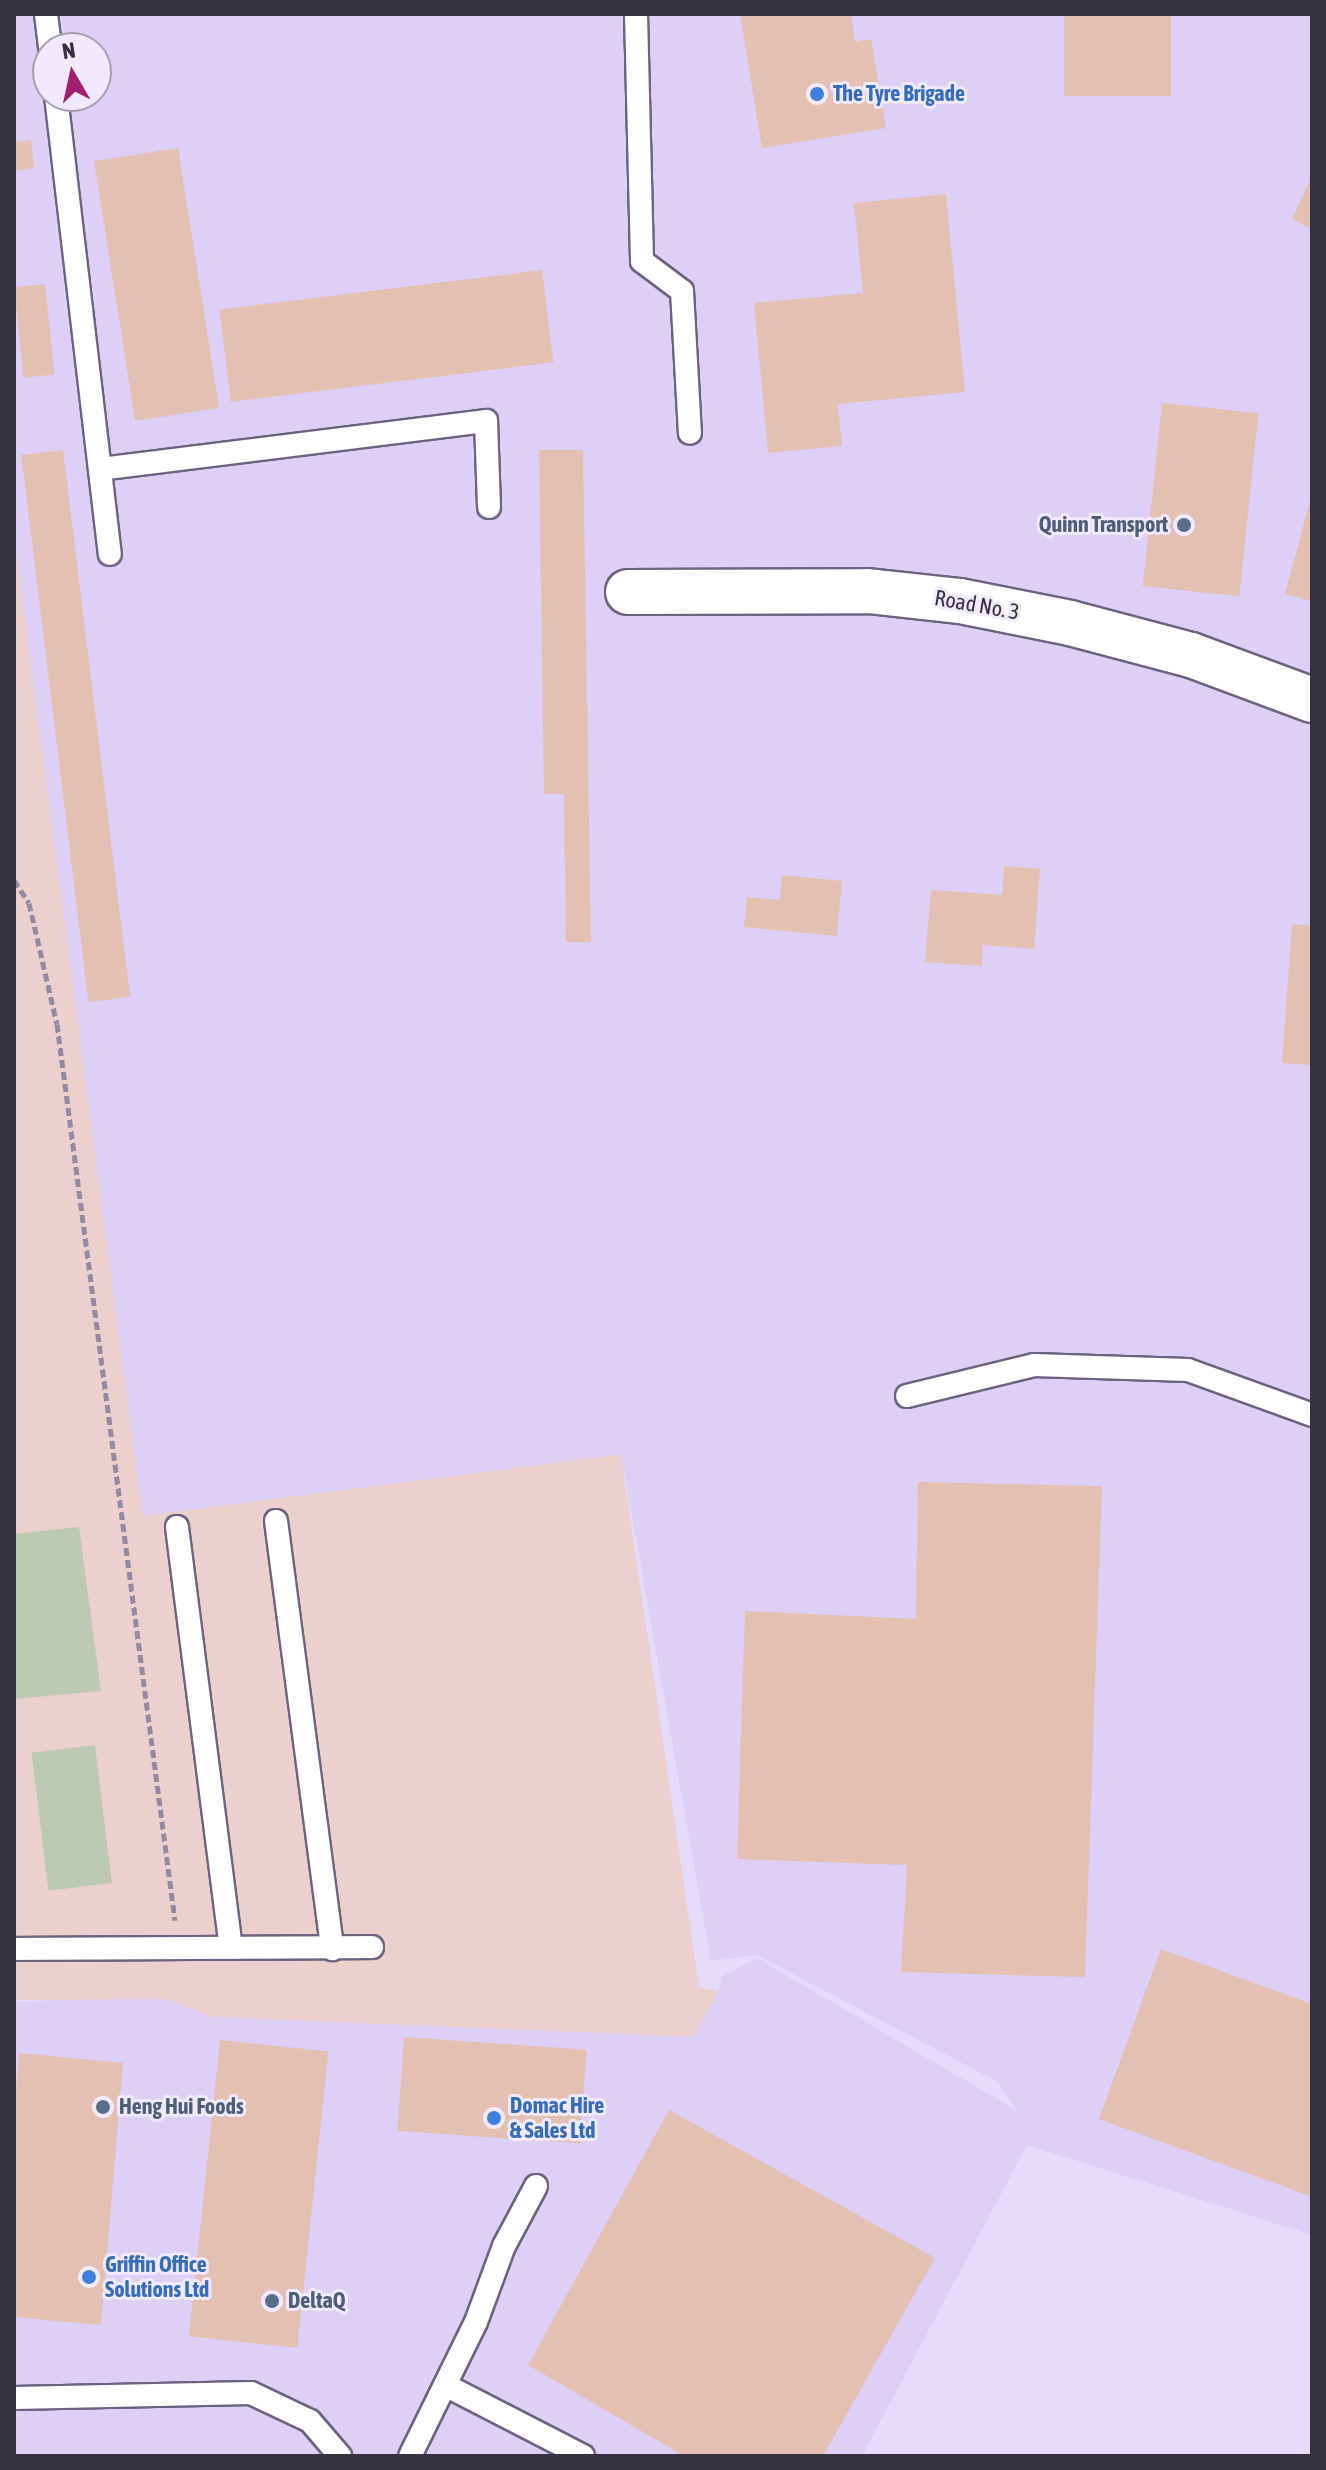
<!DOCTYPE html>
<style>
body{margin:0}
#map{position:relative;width:1326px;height:2470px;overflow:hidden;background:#e6dbfb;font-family:"Asap Condensed",sans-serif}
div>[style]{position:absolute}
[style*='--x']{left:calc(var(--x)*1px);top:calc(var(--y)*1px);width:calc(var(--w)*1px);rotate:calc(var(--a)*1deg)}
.commercial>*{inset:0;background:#ebd0ce}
.built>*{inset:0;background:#ddcff6}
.green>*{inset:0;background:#bccab1;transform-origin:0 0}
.building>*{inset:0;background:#e3c0b1;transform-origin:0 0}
.path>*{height:5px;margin-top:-2.5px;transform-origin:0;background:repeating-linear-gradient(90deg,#928aa1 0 8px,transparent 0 12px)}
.roads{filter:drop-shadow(2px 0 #6c637f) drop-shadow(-2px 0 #6c637f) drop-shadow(0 2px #6c637f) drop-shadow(0 -2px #6c637f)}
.service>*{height:22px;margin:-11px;padding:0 11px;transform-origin:11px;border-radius:11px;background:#fff}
.minor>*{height:44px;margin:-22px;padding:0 22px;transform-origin:22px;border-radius:22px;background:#fff}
.dots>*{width:22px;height:22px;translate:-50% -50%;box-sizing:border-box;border:4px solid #f1eafe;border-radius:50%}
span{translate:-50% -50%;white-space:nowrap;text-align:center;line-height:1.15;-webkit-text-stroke:6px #f1eafe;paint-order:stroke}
.shop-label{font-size:22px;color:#366cbe;font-weight:700}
.left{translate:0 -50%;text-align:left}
.service-label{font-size:22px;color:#4e5e75;font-weight:700}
.right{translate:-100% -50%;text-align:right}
.street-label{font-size:22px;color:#36313e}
.frame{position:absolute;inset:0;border:16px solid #36313e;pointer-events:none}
.north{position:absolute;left:32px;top:32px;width:80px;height:80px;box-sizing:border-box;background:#f1eafe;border:2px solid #a6a0b1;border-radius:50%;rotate:351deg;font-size:22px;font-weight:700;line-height:32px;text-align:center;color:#36313e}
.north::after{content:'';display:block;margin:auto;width:28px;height:36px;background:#a3206f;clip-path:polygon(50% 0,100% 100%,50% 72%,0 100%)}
</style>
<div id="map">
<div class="commercial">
<i style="clip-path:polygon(14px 534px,143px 1515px,621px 1454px,699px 1987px,719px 1991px,693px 2037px,211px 2017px,166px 1999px,14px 2000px)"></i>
</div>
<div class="built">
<i style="clip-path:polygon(evenodd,14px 14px,1312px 14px,1312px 2235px,1027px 2145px,862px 2456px,14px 2456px,14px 2001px,166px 1999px,211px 2017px,693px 2037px,719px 1991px,721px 1977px,757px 1958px,1017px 2111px,998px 2082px,757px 1955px,711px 1961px,621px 1454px,143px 1516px,14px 534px,14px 14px,48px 48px,96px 48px,96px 96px,48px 96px,48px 48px)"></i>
</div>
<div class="green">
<i style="clip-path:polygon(79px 1527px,101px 1691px,14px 1699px,14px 1534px)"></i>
<i style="left:95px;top:1745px;width:139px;height:64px;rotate:83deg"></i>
</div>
<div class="building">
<i style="clip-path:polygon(740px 14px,851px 14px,855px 42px,871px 39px,886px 128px,762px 148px)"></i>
<i style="left:1064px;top:14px;width:107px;height:82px"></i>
<i style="clip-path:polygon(31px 140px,34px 168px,14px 171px,14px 142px)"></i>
<i style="left:178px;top:148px;width:263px;height:85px;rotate:81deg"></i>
<i style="clip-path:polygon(1312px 176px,1312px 229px,1292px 219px)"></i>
<i style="clip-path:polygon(946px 194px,965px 392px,838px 404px,842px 446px,768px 453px,754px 303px,863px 293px,854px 203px)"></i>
<i style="left:542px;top:270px;width:93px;height:325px;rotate:83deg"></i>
<i style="left:45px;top:284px;width:91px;height:31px;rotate:84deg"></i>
<i style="left:1162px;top:403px;width:97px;height:184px;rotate:6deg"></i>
<i style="left:63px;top:450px;width:551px;height:42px;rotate:83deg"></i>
<i style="clip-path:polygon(539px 450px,583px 450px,591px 942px,566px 942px,564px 794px,544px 794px)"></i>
<i style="clip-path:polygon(1311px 497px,1312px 498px,1312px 601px,1285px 594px)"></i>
<i style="clip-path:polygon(1004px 866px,1040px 869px,1034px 949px,983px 945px,982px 966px,925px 962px,931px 890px,1002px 895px)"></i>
<i style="clip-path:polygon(782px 875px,842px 881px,837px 936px,744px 927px,747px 897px,780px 900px)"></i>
<i style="clip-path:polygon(1292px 924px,1312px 926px,1312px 1065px,1282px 1063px)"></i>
<i style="clip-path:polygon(918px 1482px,1102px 1486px,1085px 1977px,901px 1972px,907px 1865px,737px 1859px,745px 1611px,916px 1619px)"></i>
<i style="clip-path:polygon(1161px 1949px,1312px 2004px,1312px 2197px,1099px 2119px)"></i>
<i style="left:404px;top:2037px;width:183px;height:94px;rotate:4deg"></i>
<i style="left:220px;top:2040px;width:109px;height:298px;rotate:6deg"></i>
<i style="clip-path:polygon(19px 2053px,123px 2063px,101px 2325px,14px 2317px,14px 2116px)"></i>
<i style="clip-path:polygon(669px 2110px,935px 2258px,823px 2456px,684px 2456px,528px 2365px)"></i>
</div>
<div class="path">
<i style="--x:14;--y:880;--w:27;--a:57"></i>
<i style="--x:29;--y:903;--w:124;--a:77"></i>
<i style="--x:57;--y:1024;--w:904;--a:82.5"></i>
</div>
<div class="roads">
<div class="service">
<i style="--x:46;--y:14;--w:34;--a:83"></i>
<i style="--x:636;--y:14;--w:247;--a:88.6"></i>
<i style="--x:642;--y:261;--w:50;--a:36.9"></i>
<i style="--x:682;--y:291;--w:142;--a:86.8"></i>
<i style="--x:56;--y:96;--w:461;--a:83.3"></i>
<i style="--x:100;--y:469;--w:389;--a:-7.1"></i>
<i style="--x:486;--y:421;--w:86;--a:88"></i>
<i style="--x:907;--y:1396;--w:131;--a:-13.7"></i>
<i style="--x:1034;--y:1365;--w:154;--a:1.9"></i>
<i style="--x:1188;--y:1370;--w:132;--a:19.9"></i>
<i style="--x:276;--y:1521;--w:432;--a:82.5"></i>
<i style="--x:177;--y:1527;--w:424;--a:82.7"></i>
<i style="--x:14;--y:1949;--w:358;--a:-0.3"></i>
<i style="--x:447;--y:2386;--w:153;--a:27.2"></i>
<i style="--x:14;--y:2398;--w:237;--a:-1.2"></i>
<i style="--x:251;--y:2393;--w:65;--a:25.4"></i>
<i style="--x:310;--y:2421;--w:46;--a:49.4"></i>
<i style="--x:410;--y:2456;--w:149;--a:-63.8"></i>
<i style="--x:476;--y:2322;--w:81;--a:-69.8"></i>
<i style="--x:504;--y:2246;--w:68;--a:-61.9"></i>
</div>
<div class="minor">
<i style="--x:628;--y:592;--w:240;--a:-0.2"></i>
<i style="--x:868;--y:591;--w:93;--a:6.2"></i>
<i style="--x:960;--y:601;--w:112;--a:11.3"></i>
<i style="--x:1070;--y:623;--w:125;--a:14.8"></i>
<i style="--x:1191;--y:655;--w:129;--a:20.4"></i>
</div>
</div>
<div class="dots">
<i style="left:817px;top:94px;background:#3f7fe0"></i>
<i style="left:1184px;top:525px;background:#5c6f8a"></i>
<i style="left:103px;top:2107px;background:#5c6f8a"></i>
<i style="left:494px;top:2118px;background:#3f7fe0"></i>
<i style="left:89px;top:2277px;background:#3f7fe0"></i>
<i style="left:272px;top:2301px;background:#5c6f8a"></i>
</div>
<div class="shop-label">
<span class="left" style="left:833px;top:94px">The Tyre Brigade</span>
<span class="left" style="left:510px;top:2118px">Domac Hire<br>&amp; Sales Ltd</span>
<span class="left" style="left:105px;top:2277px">Griffin Office<br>Solutions Ltd</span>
</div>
<div class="service-label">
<span class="right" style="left:1168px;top:525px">Quinn Transport</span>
<span class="left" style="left:119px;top:2107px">Heng Hui Foods</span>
<span class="left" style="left:288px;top:2301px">DeltaQ</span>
</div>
<div class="street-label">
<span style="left:977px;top:605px;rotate:10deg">Road No. 3</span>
</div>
<div class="frame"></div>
<div class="north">N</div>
</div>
